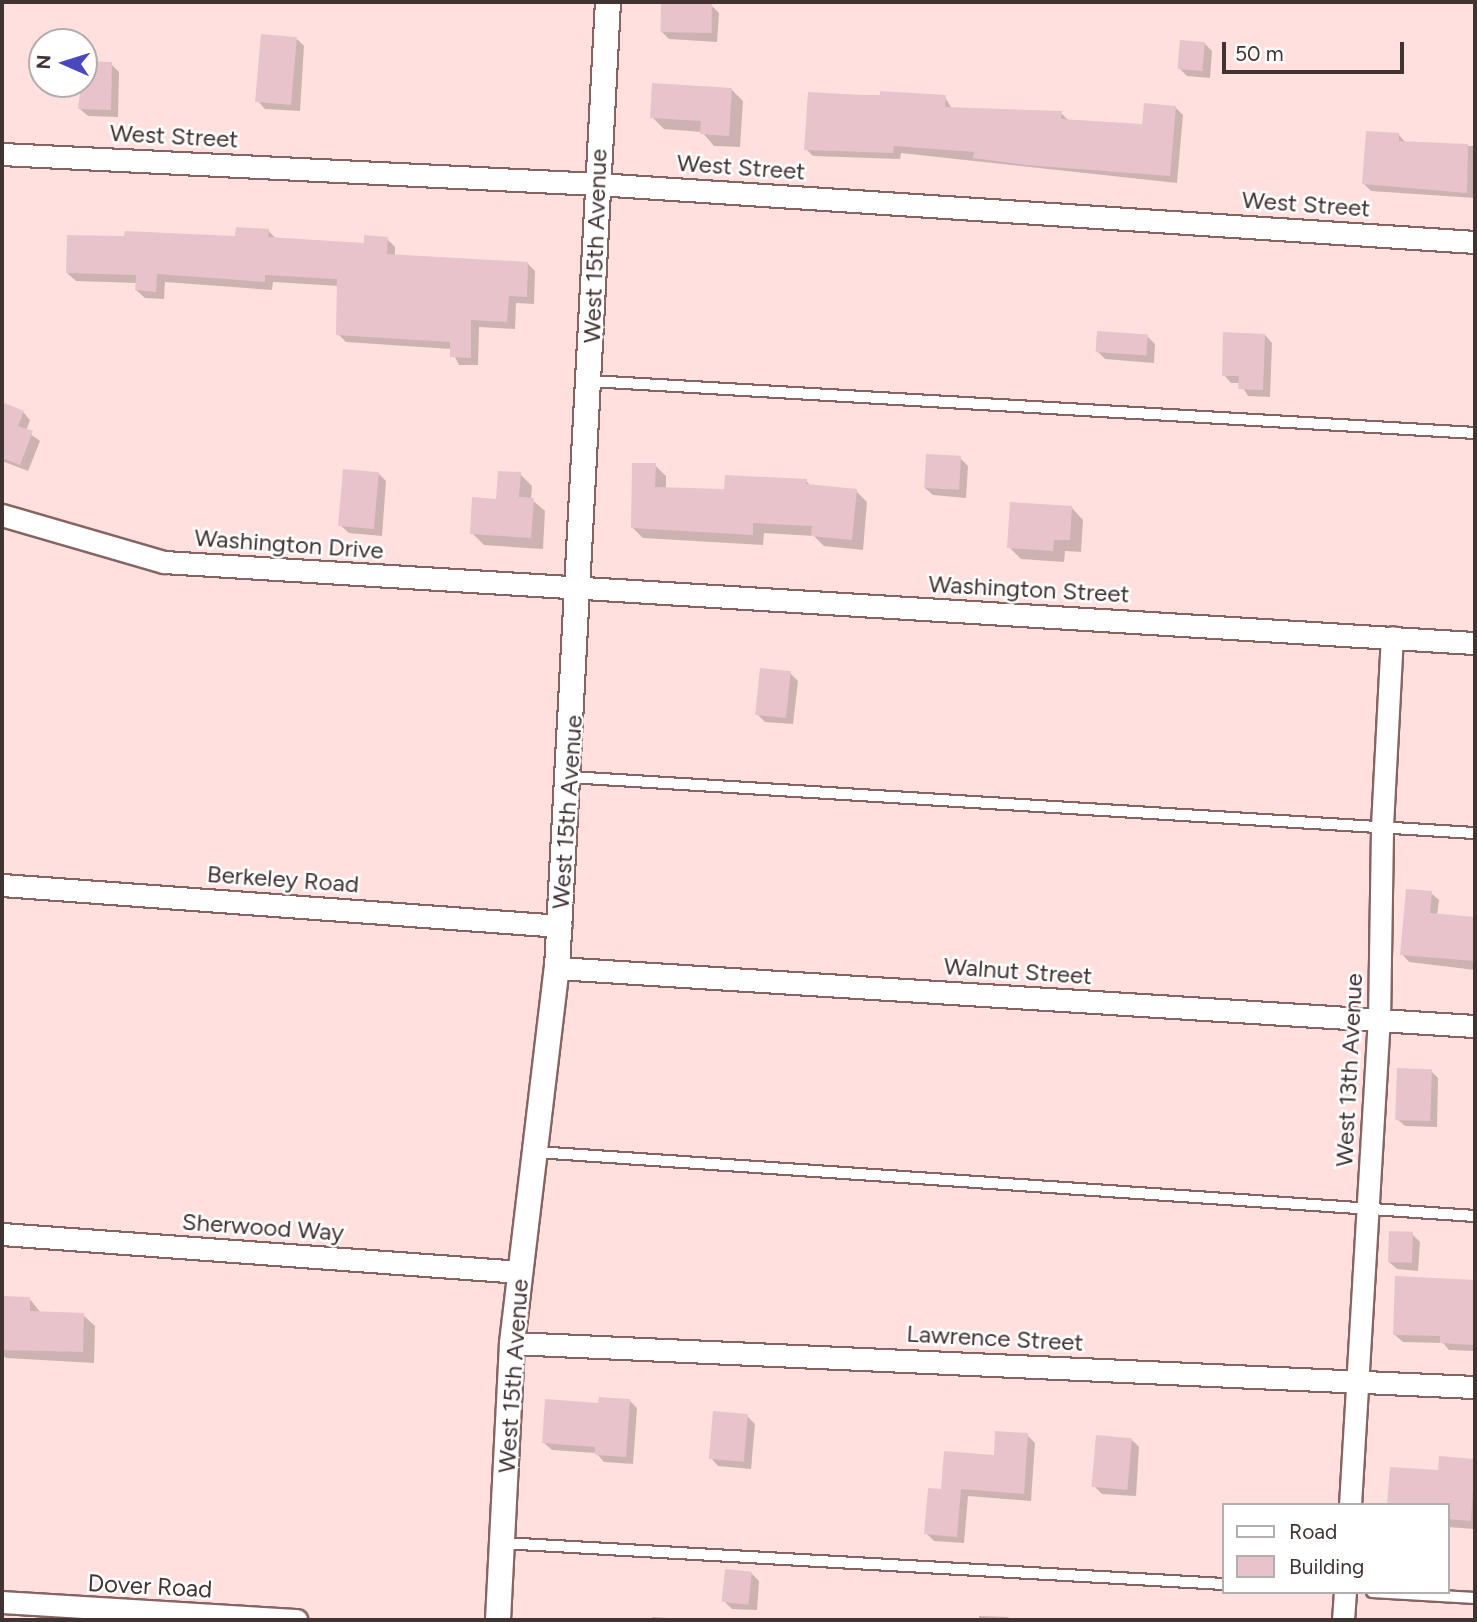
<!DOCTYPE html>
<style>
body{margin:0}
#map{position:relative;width:1477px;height:1622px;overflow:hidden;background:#ffe0de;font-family:Figtree,sans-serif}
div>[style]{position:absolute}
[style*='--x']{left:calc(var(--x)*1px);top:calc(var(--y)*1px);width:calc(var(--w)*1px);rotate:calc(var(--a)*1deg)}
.shadow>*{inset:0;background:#0003}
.building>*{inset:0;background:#e8c3cc;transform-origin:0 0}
.roads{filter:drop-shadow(2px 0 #866462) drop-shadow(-2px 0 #866462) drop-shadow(0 2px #866462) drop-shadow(0 -2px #866462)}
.service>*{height:10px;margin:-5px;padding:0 5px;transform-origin:5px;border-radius:5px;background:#fff}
.minor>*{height:21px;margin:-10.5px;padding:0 10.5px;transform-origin:10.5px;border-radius:10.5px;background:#fff}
.tertiary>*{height:24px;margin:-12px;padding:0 12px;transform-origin:12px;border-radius:12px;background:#fff}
span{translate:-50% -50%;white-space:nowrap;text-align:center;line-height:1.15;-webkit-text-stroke:5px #fff;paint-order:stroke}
.street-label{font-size:24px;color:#413332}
.frame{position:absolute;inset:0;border:4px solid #413332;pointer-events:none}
.legend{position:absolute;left:1222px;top:1503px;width:228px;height:91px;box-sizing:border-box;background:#fff;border:2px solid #b3adad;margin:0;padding:9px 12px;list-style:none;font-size:21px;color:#413332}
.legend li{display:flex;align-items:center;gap:14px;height:35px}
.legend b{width:35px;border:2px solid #b3adad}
.north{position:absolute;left:28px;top:28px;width:70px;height:70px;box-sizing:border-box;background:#fff;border:2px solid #b3adad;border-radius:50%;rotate:273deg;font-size:19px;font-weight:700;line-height:28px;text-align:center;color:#413332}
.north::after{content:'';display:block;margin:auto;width:24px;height:32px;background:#4948be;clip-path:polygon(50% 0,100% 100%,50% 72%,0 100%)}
.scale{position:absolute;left:1222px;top:42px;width:182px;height:32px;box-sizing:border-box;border:4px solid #413332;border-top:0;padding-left:9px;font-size:21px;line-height:24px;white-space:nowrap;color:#413332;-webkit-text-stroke:5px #fff;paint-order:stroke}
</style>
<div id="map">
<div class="shadow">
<i style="clip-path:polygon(663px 2px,711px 5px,719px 13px,717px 42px,669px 39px,661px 31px)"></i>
<i style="clip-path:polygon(297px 39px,304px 46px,300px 111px,265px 109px,258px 101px)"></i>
<i style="clip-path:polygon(1204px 43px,1212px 51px,1210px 78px,1187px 76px,1180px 69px)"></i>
<i style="clip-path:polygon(111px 64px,119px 72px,118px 117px,88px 116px,80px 109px,81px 84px)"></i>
<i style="clip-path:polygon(731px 89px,743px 101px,740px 147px,714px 146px,702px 132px,664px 129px,652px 117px)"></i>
<i style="clip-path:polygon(810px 94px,945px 97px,952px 109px,1061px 113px,1069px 121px,1144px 126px,1175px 107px,1183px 115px,1177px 183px,901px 153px,900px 159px,813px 156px,806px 149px)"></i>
<i style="clip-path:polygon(1399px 135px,1407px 144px,1475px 146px,1475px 198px,1371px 191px,1364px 184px)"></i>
<i style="clip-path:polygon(268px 230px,276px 239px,365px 245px,387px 239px,395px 247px,395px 256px,527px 263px,535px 271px,534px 304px,516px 303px,515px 329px,479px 327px,478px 365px,459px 365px,451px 349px,346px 342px,338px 334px,339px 286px,273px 282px,272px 290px,165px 282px,164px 299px,145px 298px,136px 290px,137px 283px,76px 281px,67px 273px)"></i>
<i style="clip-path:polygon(1265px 335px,1272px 343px,1270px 397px,1248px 396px,1240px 383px,1231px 383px,1224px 375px)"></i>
<i style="clip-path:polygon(1148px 337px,1155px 344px,1154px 363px,1105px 359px,1097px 351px)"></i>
<i style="clip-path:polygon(2px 404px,23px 412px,30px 420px,26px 431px,40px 441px,28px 471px,2px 461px)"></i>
<i style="clip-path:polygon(960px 458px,968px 466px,966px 498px,933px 495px,925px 488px)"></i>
<i style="clip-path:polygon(655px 465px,666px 476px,666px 489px,726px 491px,806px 481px,812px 487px,856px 491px,867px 502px,863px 550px,824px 546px,814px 536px,764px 533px,763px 545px,643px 538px,632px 527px)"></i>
<i style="clip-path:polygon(378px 473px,386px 481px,382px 536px,349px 533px,341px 526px)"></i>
<i style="clip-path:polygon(520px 474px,532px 486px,531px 499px,545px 511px,543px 549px,484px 545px,472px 533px)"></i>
<i style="clip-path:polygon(1072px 508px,1083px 520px,1081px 552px,1065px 551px,1064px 562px,1021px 559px,1009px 547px)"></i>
<i style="clip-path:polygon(790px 673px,798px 681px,793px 724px,765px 722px,757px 714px)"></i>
<i style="clip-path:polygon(1431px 893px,1439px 900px,1437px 916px,1475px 918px,1475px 970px,1409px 962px,1402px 954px)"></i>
<i style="clip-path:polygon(1431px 1071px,1438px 1078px,1437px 1127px,1405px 1126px,1397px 1119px)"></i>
<i style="clip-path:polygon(1412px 1234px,1420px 1242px,1418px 1271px,1397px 1269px,1389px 1262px)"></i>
<i style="clip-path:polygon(1396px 1278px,1475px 1282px,1475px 1351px,1449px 1350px,1443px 1343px,1403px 1342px,1395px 1335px)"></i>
<i style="clip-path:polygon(2px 1298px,29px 1298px,41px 1313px,83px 1315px,95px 1326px,94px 1363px,6px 1358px,2px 1354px)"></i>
<i style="clip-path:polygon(630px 1401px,637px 1408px,633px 1464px,604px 1462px,596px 1453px,552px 1450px,544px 1443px)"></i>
<i style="clip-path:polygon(747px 1416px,755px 1424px,751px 1469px,718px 1466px,711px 1458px)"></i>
<i style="clip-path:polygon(1027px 1435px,1035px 1443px,1031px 1501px,968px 1496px,964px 1543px,934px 1541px,926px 1533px,942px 1491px)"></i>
<i style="clip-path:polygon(1132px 1440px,1139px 1447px,1136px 1496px,1102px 1494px,1094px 1486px)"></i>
<i style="clip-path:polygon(1440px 1458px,1475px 1462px,1475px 1529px,1447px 1527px)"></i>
<i style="clip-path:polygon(751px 1573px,759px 1581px,757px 1610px,732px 1609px,724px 1601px)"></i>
<i style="clip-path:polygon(979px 1616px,1008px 1617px,1011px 1620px,979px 1620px)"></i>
<i style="clip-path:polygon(652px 1617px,684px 1619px,686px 1620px,652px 1620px)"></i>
</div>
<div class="building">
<i style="left:661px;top:2px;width:51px;height:30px;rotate:1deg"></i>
<i style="left:261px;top:34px;width:36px;height:68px;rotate:5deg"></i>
<i style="left:1180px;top:40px;width:25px;height:29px;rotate:5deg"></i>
<i style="clip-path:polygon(84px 61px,112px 62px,111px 110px,78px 109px)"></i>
<i style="clip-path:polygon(652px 83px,732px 88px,729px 136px,700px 134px,701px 121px,650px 118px)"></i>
<i style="clip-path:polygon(880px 91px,946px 95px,945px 107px,1062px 111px,1061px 119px,1142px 124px,1144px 103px,1176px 106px,1170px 176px,1026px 165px,973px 158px,974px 152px,894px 146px,893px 153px,804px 150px,808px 92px,880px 96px)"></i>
<i style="clip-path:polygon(1366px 131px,1399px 133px,1399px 141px,1468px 144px,1467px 193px,1362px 184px)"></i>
<i style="clip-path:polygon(236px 227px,269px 229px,268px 237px,364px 243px,364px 235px,388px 237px,387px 254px,528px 262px,527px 297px,509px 296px,507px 322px,471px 320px,471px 358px,450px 357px,450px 342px,336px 335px,337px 279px,265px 275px,265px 282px,157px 274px,156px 292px,135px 290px,136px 275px,66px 273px,67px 235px,124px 236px,125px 231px,235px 236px)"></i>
<i style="left:1097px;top:331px;width:51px;height:21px;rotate:4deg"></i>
<i style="clip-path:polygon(1223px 332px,1265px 334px,1263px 390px,1238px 389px,1239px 376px,1222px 376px)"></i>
<i style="clip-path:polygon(2px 402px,24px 411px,18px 426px,33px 431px,20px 465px,5px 459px,2px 463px)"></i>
<i style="left:926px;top:454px;width:35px;height:34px;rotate:3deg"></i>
<i style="clip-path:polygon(632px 463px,656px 463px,655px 487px,724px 489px,725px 475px,807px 479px,806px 484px,857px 489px,852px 540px,811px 536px,812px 526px,753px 523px,753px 535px,631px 528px)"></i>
<i style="left:343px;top:469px;width:36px;height:57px;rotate:5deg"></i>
<i style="clip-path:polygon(498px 471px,521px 472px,519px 497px,534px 498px,531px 538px,470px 534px,472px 497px,496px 499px)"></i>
<i style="clip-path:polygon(1010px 502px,1072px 506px,1070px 540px,1054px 540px,1053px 551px,1007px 548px)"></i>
<i style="left:760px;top:668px;width:31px;height:47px;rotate:6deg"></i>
<i style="clip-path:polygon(1406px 889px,1432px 891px,1430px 913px,1475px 917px,1475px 961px,1400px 955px)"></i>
<i style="left:1397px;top:1068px;width:35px;height:52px;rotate:2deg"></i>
<i style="left:1389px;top:1231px;width:24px;height:31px;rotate:2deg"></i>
<i style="clip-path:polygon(1395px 1276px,1475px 1280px,1474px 1345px,1440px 1343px,1440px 1336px,1393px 1335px)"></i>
<i style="clip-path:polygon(2px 1296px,30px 1297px,30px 1311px,84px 1313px,83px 1352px,2px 1350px)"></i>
<i style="clip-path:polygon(599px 1397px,630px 1399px,626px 1457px,595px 1455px,595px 1447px,542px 1443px,545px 1399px,598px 1403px)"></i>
<i style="left:713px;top:1411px;width:35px;height:48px;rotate:5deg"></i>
<i style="clip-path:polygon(995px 1431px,1028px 1433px,1024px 1494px,961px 1489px,957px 1537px,924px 1534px,928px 1488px,941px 1489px,944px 1451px,994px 1455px)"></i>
<i style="left:1096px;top:1435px;width:36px;height:52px;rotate:5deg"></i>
<i style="clip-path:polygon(1439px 1456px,1475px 1459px,1471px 1521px,1447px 1519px,1447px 1505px,1387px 1505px,1390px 1467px,1438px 1470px)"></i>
<i style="left:725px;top:1569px;width:27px;height:33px;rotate:6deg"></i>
</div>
<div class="roads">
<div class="service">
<i style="--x:590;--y:381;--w:887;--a:3.36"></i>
<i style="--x:569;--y:777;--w:908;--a:3.54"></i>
<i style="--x:536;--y:1152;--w:941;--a:3.9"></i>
<i style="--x:502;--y:1543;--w:722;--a:3.25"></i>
<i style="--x:1372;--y:1592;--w:103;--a:3.3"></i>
</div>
<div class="minor">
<i style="--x:2;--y:154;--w:596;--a:2.89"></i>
<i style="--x:597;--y:184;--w:880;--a:3.78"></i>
<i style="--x:2;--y:515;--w:169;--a:16.2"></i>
<i style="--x:164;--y:562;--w:1313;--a:3.54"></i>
<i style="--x:2;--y:885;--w:560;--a:4.2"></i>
<i style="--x:557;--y:968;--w:920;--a:3.62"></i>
<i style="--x:2;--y:1234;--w:520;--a:4.19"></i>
<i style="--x:512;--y:1343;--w:964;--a:2.62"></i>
<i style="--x:1350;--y:1505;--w:485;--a:-86.6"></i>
<i style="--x:1379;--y:1021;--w:195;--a:-89.1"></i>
<i style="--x:1382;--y:826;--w:189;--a:-87"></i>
<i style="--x:2;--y:1602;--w:295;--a:3.5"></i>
<i style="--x:1343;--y:1620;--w:28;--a:-86"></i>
</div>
<div class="tertiary">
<i style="--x:498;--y:1620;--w:277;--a:-87.1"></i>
<i style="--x:512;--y:1343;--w:378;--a:-83.2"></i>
<i style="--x:557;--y:968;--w:967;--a:-86.98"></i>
</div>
</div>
<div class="street-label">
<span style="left:174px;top:136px;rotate:3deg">West Street</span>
<span style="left:741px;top:167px;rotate:4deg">West Street</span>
<span style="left:1306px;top:204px;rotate:4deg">West Street</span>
<span style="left:595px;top:246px;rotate:-88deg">West 15th Avenue</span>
<span style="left:289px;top:544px;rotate:4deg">Washington Drive</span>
<span style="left:1029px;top:589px;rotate:3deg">Washington Street</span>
<span style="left:567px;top:812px;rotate:-86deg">West 15th Avenue</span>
<span style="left:283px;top:879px;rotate:4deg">Berkeley Road</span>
<span style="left:1018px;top:971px;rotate:4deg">Walnut Street</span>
<span style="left:1349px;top:1070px;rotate:-87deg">West 13th Avenue</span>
<span style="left:263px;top:1227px;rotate:4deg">Sherwood Way</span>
<span style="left:995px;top:1338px;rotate:3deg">Lawrence Street</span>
<span style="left:513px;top:1376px;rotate:-86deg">West 15th Avenue</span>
<span style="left:150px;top:1586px;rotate:3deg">Dover Road</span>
</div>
<div class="frame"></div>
<ul class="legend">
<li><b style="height:9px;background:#fff"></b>Road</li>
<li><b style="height:19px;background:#e8c3cc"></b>Building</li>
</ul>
<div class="north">N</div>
<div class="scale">50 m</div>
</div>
